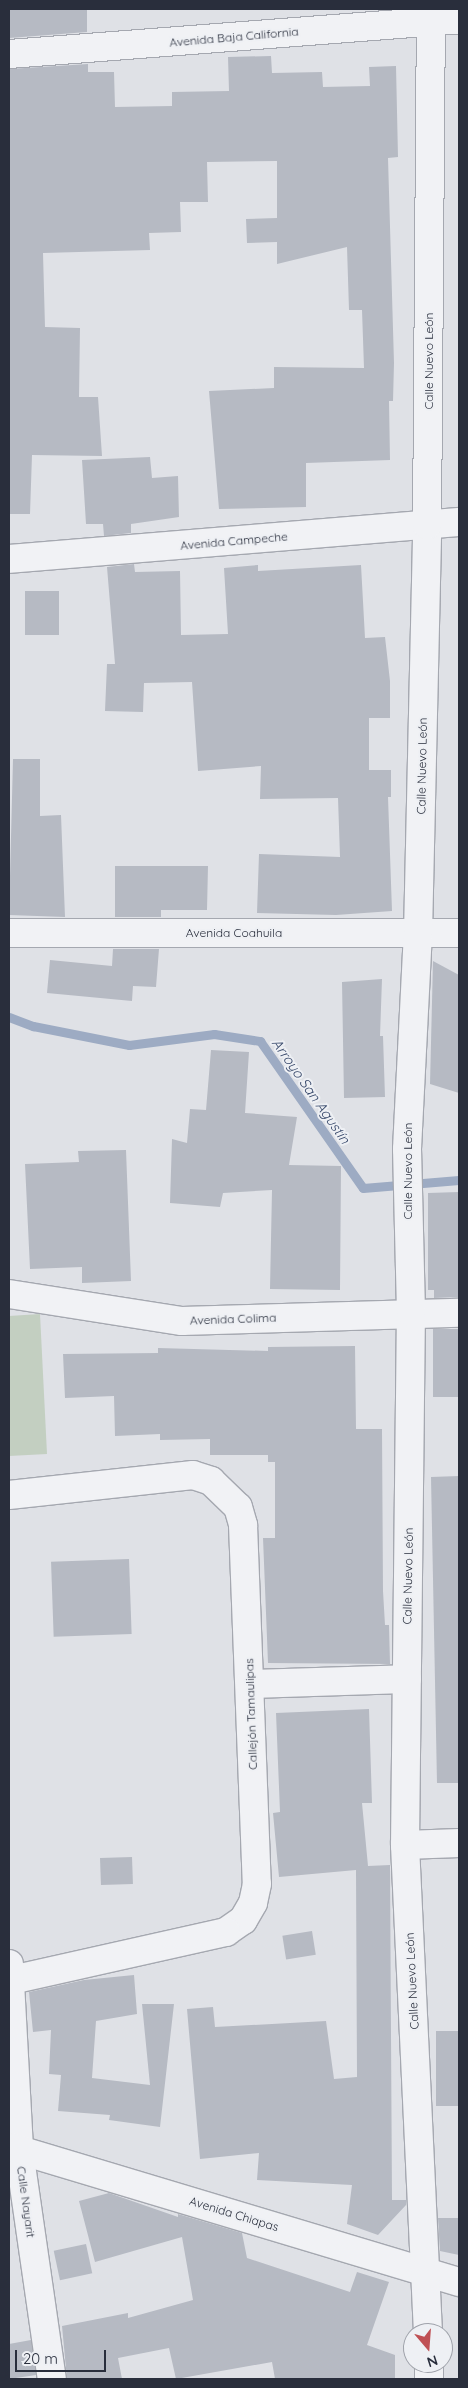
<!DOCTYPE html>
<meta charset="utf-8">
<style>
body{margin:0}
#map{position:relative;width:468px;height:2388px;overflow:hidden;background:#dfe1e6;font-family:Quicksand,sans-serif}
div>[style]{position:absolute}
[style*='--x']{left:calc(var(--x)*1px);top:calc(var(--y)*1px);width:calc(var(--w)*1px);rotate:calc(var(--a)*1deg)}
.green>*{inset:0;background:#c3cfc1}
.stream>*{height:9px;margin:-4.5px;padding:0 4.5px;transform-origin:4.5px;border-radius:4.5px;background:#9dabc3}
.building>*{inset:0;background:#b6bac3;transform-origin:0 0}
.roads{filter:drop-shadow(1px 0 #a5a8b0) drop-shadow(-1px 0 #a5a8b0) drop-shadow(0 1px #a5a8b0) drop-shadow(0 -1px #a5a8b0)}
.minor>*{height:28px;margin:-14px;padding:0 14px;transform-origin:14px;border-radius:14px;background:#f1f2f5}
span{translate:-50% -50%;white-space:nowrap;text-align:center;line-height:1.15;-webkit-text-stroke:4px #eef0f4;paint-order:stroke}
.street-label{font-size:12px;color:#292e3c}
.water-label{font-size:14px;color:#38496b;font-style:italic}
.frame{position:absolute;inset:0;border:10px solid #292e3c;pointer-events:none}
.north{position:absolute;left:403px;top:2323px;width:50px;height:50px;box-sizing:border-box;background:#eef0f4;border:1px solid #9fa2aa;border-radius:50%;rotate:162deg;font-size:14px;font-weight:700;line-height:20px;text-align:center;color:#292e3c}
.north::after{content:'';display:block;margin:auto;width:18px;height:22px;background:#bf5054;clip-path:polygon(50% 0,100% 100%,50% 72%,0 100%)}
.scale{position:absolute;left:15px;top:2350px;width:91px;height:22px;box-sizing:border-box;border:2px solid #292e3c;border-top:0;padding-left:6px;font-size:15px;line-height:18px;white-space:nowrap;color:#292e3c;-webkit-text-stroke:4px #eef0f4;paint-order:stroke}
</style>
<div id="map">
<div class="green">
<i style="clip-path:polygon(40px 1314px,47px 1454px,9px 1456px,9px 1316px)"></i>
</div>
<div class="stream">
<i style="--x:9;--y:1017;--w:26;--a:21"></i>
<i style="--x:33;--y:1026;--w:98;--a:11.2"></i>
<i style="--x:129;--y:1045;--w:86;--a:-7.4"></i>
<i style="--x:214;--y:1034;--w:47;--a:8.7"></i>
<i style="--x:260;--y:1041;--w:179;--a:55"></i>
<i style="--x:363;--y:1188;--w:96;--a:-4.8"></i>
</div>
<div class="building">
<i style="clip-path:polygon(9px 9px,87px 9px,87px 32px,9px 38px)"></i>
<i style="clip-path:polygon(271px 56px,272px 73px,322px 72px,323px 87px,370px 86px,369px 67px,396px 66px,398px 157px,388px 158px,394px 363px,393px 401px,389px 401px,390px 460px,306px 463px,306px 507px,219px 509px,209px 391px,274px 388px,274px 367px,364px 368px,362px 310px,349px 310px,347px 247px,277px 264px,277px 242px,247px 243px,246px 219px,277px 218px,277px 161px,207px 162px,208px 202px,180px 202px,181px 232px,149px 233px,150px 250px,43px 253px,45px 327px,80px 328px,79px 397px,98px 397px,102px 456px,32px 455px,30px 514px,9px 514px,9px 69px,88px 64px,88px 72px,114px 72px,115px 107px,172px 106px,172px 92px,229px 91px,228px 57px)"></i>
<i style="clip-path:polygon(150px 457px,152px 478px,178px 476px,179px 517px,131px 524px,131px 533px,104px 536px,103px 524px,86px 524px,82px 460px)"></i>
<i style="clip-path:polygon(134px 564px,135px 572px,180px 571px,181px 635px,228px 634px,224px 568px,258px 565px,258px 571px,361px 565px,365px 638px,385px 637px,390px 681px,390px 718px,369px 718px,369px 770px,391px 770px,391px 797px,388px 797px,392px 911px,336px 915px,257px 913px,259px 854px,340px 857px,338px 798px,260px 799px,261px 766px,198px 771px,192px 682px,144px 683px,143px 712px,105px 711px,107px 664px,115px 664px,107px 567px)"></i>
<i style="left:25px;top:591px;width:34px;height:44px"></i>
<i style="clip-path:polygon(13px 759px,40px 759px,40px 816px,61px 815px,65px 917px,9px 915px)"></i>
<i style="clip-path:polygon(115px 866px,208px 866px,207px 910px,161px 910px,161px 917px,115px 917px)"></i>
<i style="clip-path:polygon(113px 949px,159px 949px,156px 987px,133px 986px,132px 1001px,47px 993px,50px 960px,112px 966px)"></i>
<i style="clip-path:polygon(433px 961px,459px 975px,459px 1093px,430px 1084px)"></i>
<i style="clip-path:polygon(382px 979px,380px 1036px,383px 1036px,385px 1097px,344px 1098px,342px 982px)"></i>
<i style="clip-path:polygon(211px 1050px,249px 1052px,245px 1113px,297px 1117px,289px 1165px,341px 1166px,340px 1290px,270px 1289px,272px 1190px,223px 1193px,220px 1207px,170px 1203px,172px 1139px,187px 1143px,190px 1109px,206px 1110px)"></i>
<i style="clip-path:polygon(126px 1150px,131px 1281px,82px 1283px,82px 1267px,30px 1269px,25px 1164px,79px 1162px,78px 1151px)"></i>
<i style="clip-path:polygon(459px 1192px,459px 1297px,434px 1298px,434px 1290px,428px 1290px,428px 1193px)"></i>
<i style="left:433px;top:1329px;width:26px;height:68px"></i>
<i style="clip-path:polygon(355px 1346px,356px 1429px,382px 1429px,383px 1591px,385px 1625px,389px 1625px,390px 1664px,268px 1663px,263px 1538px,275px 1538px,275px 1462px,268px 1462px,268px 1455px,210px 1455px,210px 1439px,160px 1440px,160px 1434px,115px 1436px,114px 1396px,65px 1398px,63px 1354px,158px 1353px,158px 1348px,268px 1351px,268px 1347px)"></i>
<i style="clip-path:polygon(459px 1476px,459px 1783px,437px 1783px,431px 1477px)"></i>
<i style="left:129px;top:1559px;width:75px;height:78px;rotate:88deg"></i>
<i style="clip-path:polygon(369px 1709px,372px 1803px,362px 1803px,368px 1866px,390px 1865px,392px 2200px,406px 2200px,406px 2205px,378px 2235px,347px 2224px,352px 2185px,257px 2180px,259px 2153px,200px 2159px,187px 2009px,213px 2007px,215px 2027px,326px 2021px,334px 2079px,357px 2077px,356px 1870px,279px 1877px,273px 1813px,280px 1812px,276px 1713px)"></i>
<i style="left:132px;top:1857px;width:27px;height:32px;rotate:88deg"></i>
<i style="left:312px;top:1931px;width:24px;height:30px;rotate:81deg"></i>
<i style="clip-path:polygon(134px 1975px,137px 2014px,96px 2021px,92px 2078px,150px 2085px,142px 2004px,174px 2004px,160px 2127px,109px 2120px,110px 2115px,58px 2111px,61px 2075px,49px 2074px,51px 2030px,33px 2032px,29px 1992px,84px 1980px)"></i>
<i style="left:436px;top:2031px;width:23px;height:75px"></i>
<i style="clip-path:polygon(109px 2193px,178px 2217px,178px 2214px,242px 2233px,247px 2258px,350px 2292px,357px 2272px,389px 2282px,367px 2345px,395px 2355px,395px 2379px,275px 2379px,272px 2362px,176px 2379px,169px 2348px,118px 2358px,122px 2379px,67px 2379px,62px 2326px,128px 2313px,128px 2318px,193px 2300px,182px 2237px,95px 2262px,79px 2201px)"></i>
<i style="clip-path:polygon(438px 2218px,459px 2218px,459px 2255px,440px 2251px)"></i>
<i style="left:86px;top:2244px;width:30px;height:33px;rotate:78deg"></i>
<i style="clip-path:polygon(31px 2340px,36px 2375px,9px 2379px,9px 2344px)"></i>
</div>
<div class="roads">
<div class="minor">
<i style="--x:9;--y:54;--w:451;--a:-4.4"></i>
<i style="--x:9;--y:559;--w:452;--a:-4.7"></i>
<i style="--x:9;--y:933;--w:450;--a:0"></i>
<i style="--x:9;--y:1294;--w:175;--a:8.9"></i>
<i style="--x:182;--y:1321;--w:277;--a:-1.7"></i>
<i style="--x:9;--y:1495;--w:185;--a:-6.2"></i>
<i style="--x:193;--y:1475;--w:19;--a:18"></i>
<i style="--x:211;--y:1481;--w:37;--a:44"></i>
<i style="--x:238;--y:1507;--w:19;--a:74"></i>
<i style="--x:243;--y:1525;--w:359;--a:87.8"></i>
<i style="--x:257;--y:1884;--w:19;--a:102"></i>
<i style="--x:253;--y:1903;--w:20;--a:120"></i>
<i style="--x:243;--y:1920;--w:21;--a:145"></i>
<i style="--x:226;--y:1932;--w:220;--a:167.4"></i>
<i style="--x:250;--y:1684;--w:157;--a:-1.8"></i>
<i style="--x:405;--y:1845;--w:54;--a:-2.1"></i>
<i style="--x:9;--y:1964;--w:187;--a:86.9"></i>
<i style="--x:19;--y:2151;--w:230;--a:81.8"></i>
<i style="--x:9;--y:2147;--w:470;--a:16.7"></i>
<i style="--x:428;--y:2333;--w:489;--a:-92.7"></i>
<i style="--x:405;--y:1845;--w:533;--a:-89.36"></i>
<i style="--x:411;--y:1312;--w:163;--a:-91.4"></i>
<i style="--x:407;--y:1149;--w:215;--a:-87.1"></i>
<i style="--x:418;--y:934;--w:409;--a:-88.7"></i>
<i style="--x:427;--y:525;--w:516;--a:-89.56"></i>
<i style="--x:429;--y:2363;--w:16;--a:90"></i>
</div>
</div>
<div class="street-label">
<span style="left:234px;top:37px;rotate:-5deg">Avenida Baja California</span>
<span style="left:429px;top:361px;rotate:-90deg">Calle Nuevo León</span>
<span style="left:234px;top:541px;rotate:-5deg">Avenida Campeche</span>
<span style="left:422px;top:766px;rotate:-89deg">Calle Nuevo León</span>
<span style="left:234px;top:933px">Avenida Coahuila</span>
<span style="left:408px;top:1171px;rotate:-90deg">Calle Nuevo León</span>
<span style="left:233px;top:1319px;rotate:-2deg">Avenida Colima</span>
<span style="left:408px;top:1576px;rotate:-89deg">Calle Nuevo León</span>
<span style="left:251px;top:1714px;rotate:-92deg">Callejón Tamaulipas</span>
<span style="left:412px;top:1981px;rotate:-93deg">Calle Nuevo León</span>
<span style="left:26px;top:2202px;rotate:82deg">Calle Nayarit</span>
<span style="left:234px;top:2214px;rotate:17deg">Avenida Chiapas</span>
</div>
<div class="water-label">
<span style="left:311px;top:1091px;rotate:55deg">Arroyo San Agustín</span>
</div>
<div class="frame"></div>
<div class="north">N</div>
<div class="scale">20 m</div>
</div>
